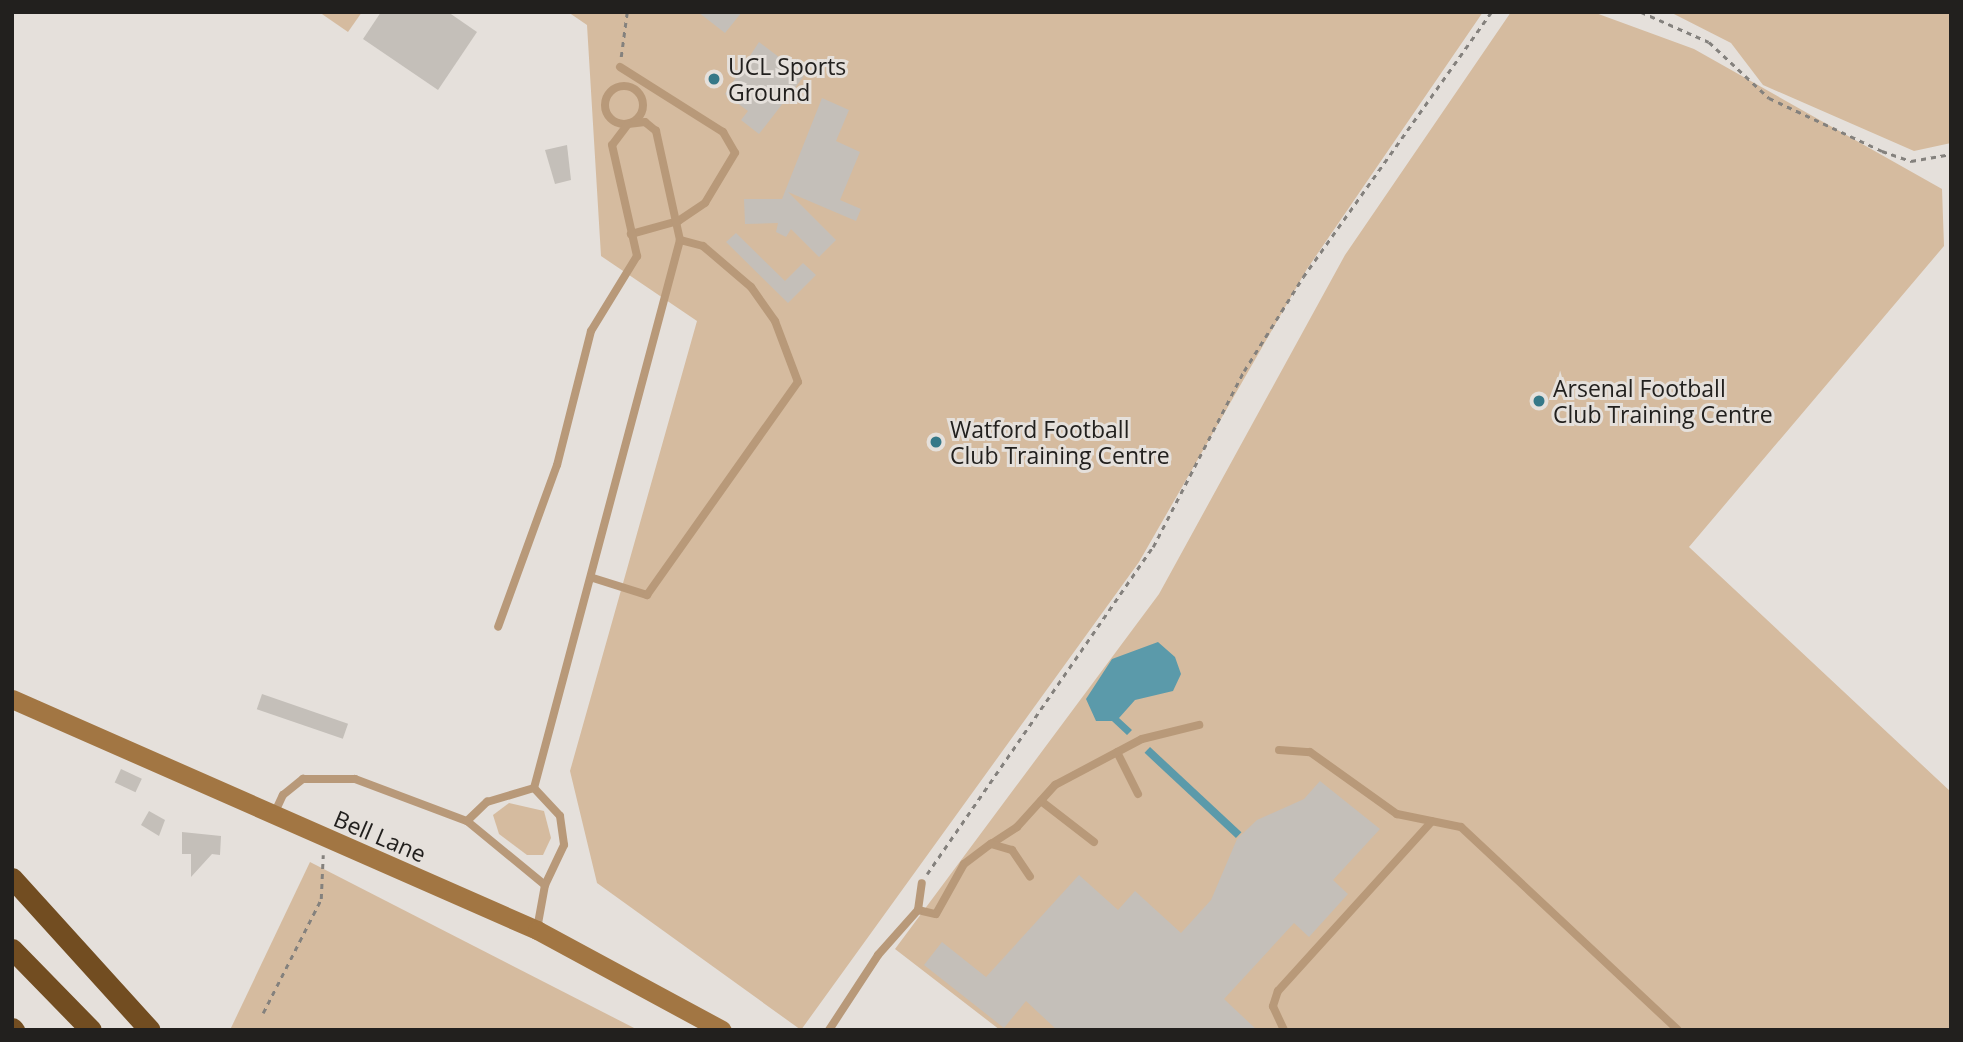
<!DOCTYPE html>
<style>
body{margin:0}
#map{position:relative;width:1963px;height:1042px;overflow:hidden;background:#e5e0db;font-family:"Open Sans",sans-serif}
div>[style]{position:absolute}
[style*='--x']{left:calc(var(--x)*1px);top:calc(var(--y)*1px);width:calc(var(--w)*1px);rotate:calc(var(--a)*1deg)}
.green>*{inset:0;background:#d5bb9f}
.water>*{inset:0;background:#5b9aaa;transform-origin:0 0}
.building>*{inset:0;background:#c4bfb9;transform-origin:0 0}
.path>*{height:2.5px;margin-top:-1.25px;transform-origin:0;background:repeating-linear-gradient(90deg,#84817d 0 5px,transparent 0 10px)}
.service>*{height:8px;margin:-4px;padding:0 4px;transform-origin:4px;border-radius:4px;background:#b89979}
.service>.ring{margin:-4px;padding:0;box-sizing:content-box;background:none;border:8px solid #b89979;border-radius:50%}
.secondary>*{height:19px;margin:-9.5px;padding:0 9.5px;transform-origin:9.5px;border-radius:9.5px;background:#a27643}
.motorway>*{height:21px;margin:-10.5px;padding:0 10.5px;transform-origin:10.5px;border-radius:10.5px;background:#724d21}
.dots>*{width:19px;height:19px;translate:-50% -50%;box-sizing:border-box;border:4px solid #e5e0db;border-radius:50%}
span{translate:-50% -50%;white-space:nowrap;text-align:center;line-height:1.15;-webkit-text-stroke:6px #e5e0db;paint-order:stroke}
.poi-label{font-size:23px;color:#22201e}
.left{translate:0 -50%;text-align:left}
.street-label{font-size:23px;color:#22201e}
.frame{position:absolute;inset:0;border:14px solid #22201e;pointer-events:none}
</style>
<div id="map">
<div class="green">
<i style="clip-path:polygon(319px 12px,362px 12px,348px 32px)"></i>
<i style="clip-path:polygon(568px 12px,1483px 12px,1307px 269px,1139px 562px,801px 1030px,597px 883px,570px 771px,697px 321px,601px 256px,587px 25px)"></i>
<i style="clip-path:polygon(1511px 12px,1593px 12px,1694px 49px,1942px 189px,1944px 246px,1689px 547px,1951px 792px,1951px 1030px,1000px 1030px,895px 949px,1159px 594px,1345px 255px)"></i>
<i style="clip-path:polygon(1670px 12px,1951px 12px,1951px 143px,1914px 151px,1763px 85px,1731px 43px)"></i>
<i style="clip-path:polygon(509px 803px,544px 811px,551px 838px,543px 855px,527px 855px,499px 834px,493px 815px)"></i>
<i style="clip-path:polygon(310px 862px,638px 1030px,230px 1030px)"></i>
</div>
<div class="water">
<i style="clip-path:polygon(1158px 642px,1175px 657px,1181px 674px,1173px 691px,1135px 700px,1119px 718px,1132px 730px,1127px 735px,1112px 721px,1096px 721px,1086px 699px,1112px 659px)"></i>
<i style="left:1150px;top:747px;width:125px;height:8px;rotate:43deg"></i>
</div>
<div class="building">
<i style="clip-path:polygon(381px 12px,448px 12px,477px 32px,438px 90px,363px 39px)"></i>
<i style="clip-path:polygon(698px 12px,742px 12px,725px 33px)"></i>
<i style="clip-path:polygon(759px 42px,804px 76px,759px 134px,741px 120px,748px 111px,725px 94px)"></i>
<i style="clip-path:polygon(822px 98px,849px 110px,836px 141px,860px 152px,840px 200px,861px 209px,856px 221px,788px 192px,836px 240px,819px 257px,791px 229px,786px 237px,776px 232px,778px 223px,745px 224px,744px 199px,782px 199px)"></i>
<i style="clip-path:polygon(567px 145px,571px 180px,555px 184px,545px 150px)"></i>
<i style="clip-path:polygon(736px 233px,785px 281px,803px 263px,816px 275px,788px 303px,726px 242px)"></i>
<i style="left:262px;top:694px;width:91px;height:16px;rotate:19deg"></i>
<i style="left:121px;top:769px;width:23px;height:15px;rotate:25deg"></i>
<i style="clip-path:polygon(1320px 781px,1380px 829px,1333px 880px,1348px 894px,1309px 937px,1294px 923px,1224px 999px,1257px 1030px,1057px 1030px,1026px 1001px,1004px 1028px,924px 965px,942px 942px,986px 977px,1079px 875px,1118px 910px,1135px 891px,1181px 933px,1211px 900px,1237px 839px,1257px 820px,1304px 799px)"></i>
<i style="clip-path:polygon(149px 811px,165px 820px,159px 836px,141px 825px)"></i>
<i style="clip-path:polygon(182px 832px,221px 836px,220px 855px,212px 854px,191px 877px,191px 854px,182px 854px)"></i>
</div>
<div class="path">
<i style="--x:1641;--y:12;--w:74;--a:23.8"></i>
<i style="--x:1709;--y:42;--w:82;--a:43"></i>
<i style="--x:1769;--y:98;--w:125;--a:25.1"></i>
<i style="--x:1882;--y:151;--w:31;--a:19"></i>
<i style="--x:1911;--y:161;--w:41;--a:-9.9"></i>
<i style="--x:621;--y:57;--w:45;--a:-82.4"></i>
<i style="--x:927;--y:874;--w:397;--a:-55.4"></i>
<i style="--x:1153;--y:547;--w:198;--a:-62.7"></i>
<i style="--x:1244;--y:371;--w:111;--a:-57.9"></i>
<i style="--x:1303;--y:277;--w:325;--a:-54.6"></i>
<i style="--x:263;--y:1013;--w:128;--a:-63"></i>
<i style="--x:321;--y:899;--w:44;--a:-87.4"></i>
</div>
<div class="service">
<i style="--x:620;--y:67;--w:122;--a:32.3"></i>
<i style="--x:723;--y:132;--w:24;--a:60"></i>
<i style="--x:735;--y:153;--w:58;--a:121"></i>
<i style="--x:705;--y:203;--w:32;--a:146"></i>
<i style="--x:678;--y:221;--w:49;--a:164.5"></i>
<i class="ring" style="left:605px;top:86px;width:30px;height:30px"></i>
<i style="--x:593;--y:578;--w:57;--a:17.5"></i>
<i style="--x:647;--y:595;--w:261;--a:-54.7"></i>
<i style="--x:798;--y:382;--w:65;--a:-110.7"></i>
<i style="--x:775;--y:321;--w:42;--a:-125.2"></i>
<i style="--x:751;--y:287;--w:63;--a:-139.5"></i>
<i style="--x:703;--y:246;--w:24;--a:-165"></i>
<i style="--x:1279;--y:750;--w:31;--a:4"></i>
<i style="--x:1310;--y:752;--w:107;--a:35.5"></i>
<i style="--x:1397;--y:814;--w:65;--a:11.5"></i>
<i style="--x:1461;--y:827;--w:297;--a:43.1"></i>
<i style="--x:1117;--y:752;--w:47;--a:63.4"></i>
<i style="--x:534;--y:788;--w:38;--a:47"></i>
<i style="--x:560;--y:816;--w:29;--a:82"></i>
<i style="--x:564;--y:845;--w:44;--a:115.4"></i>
<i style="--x:545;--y:885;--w:45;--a:100.3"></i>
<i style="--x:1041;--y:801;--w:67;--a:37.7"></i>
<i style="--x:274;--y:814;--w:21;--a:-65"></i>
<i style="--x:283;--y:795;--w:26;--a:-39"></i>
<i style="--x:303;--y:779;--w:52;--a:0"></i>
<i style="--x:355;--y:779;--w:120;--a:20.6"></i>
<i style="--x:467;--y:821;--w:101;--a:39.4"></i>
<i style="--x:467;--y:821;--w:28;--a:-44"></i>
<i style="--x:487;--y:802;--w:49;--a:-16.6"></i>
<i style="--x:534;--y:788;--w:567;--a:-75.08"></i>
<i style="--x:680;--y:240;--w:112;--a:-102.4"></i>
<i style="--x:656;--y:131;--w:14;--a:-141"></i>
<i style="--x:645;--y:122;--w:17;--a:173"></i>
<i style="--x:628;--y:124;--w:26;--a:127"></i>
<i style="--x:612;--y:145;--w:114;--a:77.3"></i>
<i style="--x:637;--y:256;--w:88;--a:121.5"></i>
<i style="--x:591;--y:331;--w:138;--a:104.2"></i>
<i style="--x:557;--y:465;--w:172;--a:110"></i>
<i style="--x:991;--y:844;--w:31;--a:-33"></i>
<i style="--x:1017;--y:827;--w:57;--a:-47.9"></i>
<i style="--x:1055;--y:785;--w:98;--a:-27.9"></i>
<i style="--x:1142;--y:739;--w:59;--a:-13.8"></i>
<i style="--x:918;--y:910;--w:18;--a:13"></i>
<i style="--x:936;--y:914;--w:57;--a:-60.8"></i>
<i style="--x:964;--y:864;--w:34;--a:-37"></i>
<i style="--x:991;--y:844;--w:22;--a:16"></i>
<i style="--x:1012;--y:850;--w:32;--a:56"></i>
<i style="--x:829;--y:1030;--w:90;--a:-56.8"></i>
<i style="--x:878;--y:955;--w:60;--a:-48.4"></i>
<i style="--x:918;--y:910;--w:27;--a:-82"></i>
<i style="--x:1284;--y:1030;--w:26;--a:-115"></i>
<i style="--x:1273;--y:1006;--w:16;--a:-72"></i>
<i style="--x:1278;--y:991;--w:229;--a:-47.8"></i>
</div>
<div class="secondary">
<i style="--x:12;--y:699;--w:574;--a:23.75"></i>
<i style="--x:537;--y:930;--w:210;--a:28.4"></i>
</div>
<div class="motorway">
<i style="--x:12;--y:878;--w:205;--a:47.8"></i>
<i style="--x:12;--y:949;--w:113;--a:45.7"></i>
<i style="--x:12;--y:1028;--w:3;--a:45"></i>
</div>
<div class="dots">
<i style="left:714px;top:79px;background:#357888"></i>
<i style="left:1539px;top:401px;background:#357888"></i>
<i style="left:936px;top:442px;background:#357888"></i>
</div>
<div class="poi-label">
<span class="left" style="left:728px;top:79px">UCL Sports<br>Ground</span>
<span class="left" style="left:1553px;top:401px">Arsenal Football<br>Club Training Centre</span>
<span class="left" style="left:950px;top:442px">Watford Football<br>Club Training Centre</span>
</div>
<div class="street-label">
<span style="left:380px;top:836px;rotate:23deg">Bell Lane</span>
</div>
<div class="frame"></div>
</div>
